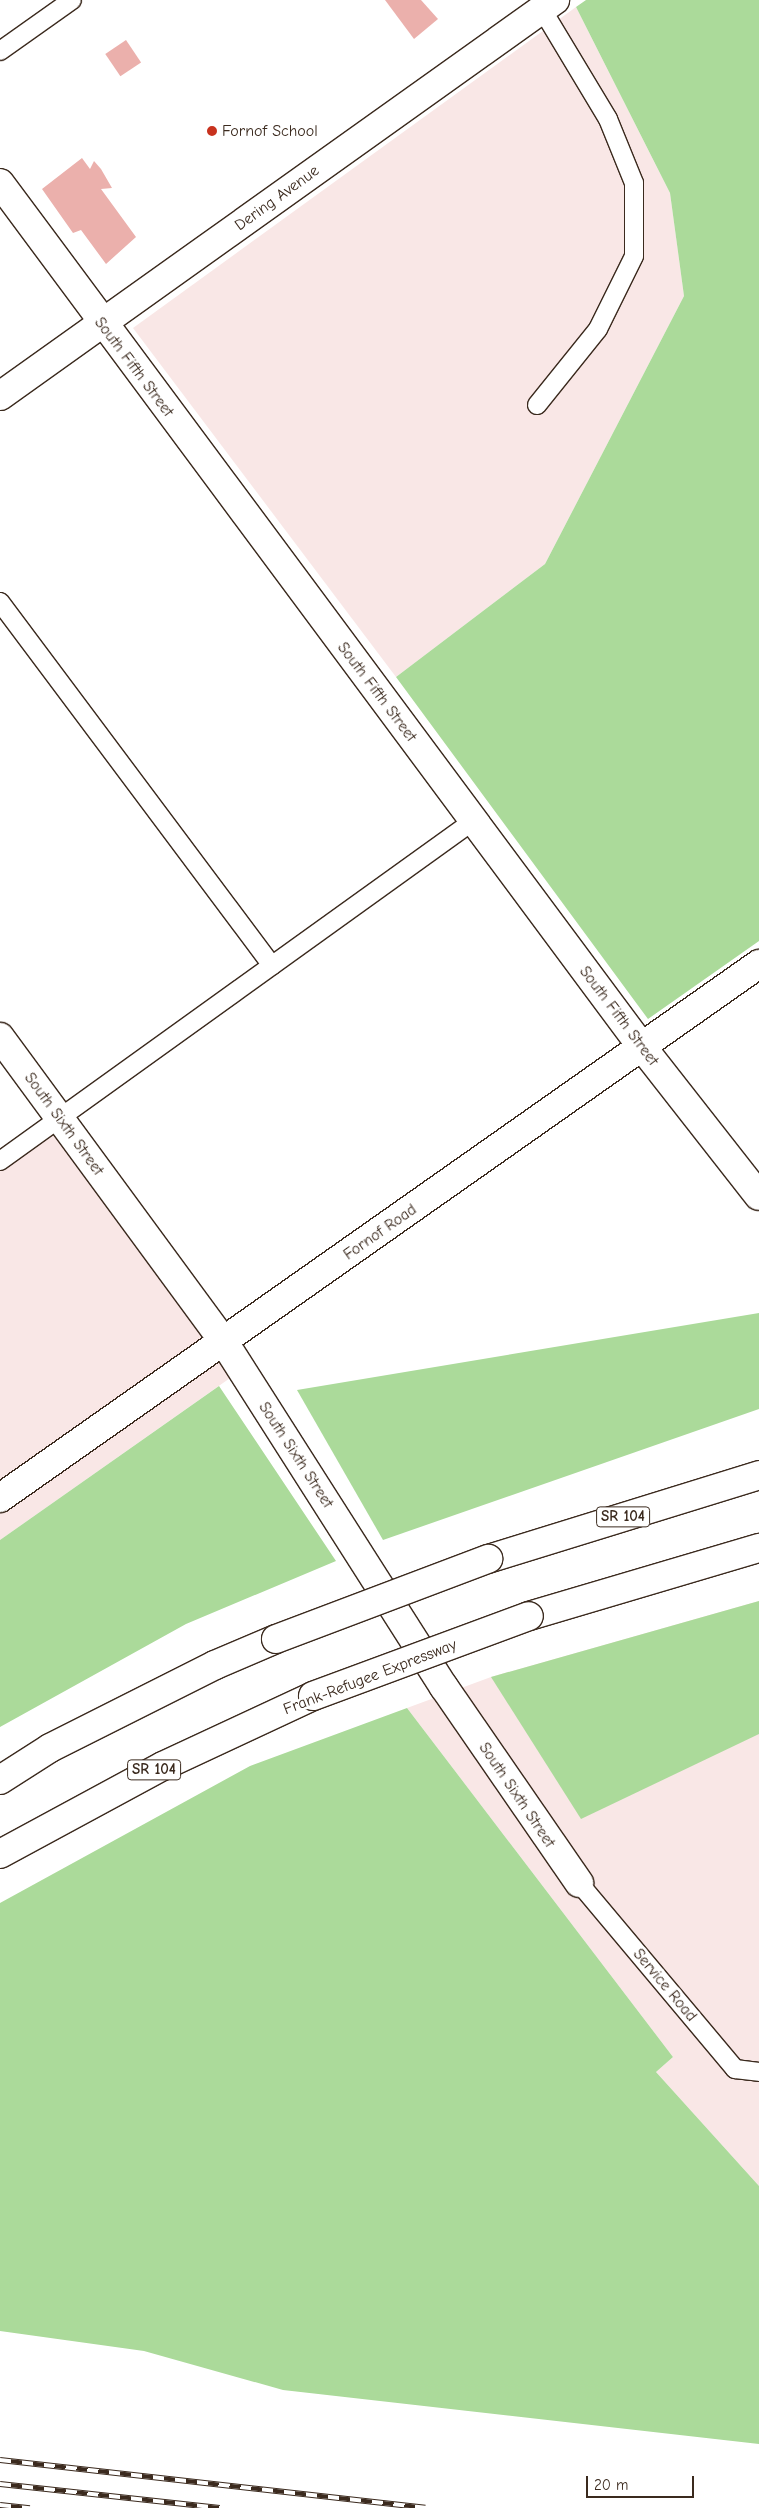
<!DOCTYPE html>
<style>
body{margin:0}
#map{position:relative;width:759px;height:2508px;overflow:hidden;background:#fff;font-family:"Comic Neue",sans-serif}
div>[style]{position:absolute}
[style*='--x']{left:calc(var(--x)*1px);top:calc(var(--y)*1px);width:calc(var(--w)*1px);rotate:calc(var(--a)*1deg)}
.built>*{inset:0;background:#f9e7e6}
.green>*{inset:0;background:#abda9a}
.building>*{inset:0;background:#ebb0ac;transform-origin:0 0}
.roads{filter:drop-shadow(1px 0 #3b2a1e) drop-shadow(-1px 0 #3b2a1e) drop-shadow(0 1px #3b2a1e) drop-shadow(0 -1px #3b2a1e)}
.lane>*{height:18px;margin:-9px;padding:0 9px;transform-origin:9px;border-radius:9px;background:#fff}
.street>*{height:28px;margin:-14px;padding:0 14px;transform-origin:14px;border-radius:14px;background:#fff}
.highway>*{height:28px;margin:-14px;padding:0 14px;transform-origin:14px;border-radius:14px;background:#fff}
.rail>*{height:5.5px;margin-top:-2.75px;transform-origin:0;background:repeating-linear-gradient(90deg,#fff 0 11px,#3b2a1e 0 22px);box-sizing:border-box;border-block:1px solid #3b2a1e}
.bridges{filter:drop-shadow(1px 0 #3b2a1e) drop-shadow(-1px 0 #3b2a1e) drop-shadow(0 1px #3b2a1e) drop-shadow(0 -1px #3b2a1e)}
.highway-bridge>*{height:28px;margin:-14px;padding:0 14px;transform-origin:14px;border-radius:14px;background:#fff}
.dots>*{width:14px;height:14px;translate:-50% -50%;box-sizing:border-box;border:2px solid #fff;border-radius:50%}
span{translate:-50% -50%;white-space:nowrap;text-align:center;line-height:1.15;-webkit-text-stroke:5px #fff;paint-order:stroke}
.shield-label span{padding:1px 4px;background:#fff;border:1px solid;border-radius:4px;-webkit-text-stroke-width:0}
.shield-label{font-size:15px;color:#3b2a1e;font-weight:700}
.poi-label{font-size:16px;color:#3b2a1e}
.left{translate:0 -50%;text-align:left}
.street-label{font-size:16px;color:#3b2a1e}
.scale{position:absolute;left:586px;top:2476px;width:108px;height:22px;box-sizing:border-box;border:2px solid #3b2a1e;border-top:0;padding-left:6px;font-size:15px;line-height:18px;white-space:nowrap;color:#3b2a1e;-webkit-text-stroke:4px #fff;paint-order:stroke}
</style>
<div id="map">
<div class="built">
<i style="clip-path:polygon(576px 7px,670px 193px,684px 296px,545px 564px,396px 677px,133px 328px)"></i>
<i style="clip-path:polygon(64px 1109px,250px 1364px,0 1540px,0 1156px)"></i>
<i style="clip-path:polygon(759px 1601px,759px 2186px,656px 2072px,673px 2057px,407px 1708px,491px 1677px)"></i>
</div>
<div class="green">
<i style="clip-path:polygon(586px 0,759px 0,759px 941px,648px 1019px,396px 677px,545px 564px,684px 296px,670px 193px,576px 7px)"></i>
<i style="clip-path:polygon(759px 1313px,759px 1409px,383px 1540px,297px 1390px)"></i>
<i style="clip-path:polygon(219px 1386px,336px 1561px,186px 1624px,0 1727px,0 1540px)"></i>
<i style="clip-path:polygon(759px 1601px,759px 1734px,581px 1819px,491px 1677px)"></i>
<i style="clip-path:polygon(407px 1708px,673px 2057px,656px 2072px,759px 2186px,759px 2444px,283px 2390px,144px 2351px,0 2331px,0 1903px,250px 1766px)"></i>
</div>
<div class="building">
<i style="clip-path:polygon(385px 0,421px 0,438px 19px,414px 39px)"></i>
<i style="left:126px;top:40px;width:27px;height:25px;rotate:56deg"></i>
<i style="clip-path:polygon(82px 158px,90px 169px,94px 161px,101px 169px,112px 188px,101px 189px,136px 237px,106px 264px,81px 230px,73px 233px,42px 189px)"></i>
</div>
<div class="roads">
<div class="lane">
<i style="--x:0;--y:51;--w:88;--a:-35.3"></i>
<i style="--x:537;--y:405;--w:97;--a:-51.2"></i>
<i style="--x:598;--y:329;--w:81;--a:-63.7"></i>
<i style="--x:634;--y:256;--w:73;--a:-90"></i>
<i style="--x:634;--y:183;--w:69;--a:-112.1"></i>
<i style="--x:608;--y:119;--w:128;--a:-121"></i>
<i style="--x:0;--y:602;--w:454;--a:53.2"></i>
<i style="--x:0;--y:1161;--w:583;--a:-35.71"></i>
<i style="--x:579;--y:1883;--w:243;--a:50"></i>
<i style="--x:735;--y:2069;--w:24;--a:7"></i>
</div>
<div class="street">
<i style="--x:0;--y:183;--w:1076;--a:53.39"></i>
<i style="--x:642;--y:1047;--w:189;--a:51.9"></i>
<i style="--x:0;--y:396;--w:682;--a:-35.51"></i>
<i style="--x:0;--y:1037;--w:378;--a:53.7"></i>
<i style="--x:224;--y:1342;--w:409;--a:57.5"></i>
<i style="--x:444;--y:1687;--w:238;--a:55.4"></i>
<i style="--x:0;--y:1498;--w:928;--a:-35.13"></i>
</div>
<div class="highway">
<i style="--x:488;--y:1559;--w:284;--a:-17.2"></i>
<i style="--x:529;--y:1616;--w:240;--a:-16.5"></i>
<i style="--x:0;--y:1780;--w:59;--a:-32.6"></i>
<i style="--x:50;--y:1748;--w:185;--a:-26.7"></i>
<i style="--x:215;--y:1665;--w:66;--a:-23.1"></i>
<i style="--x:0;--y:1854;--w:185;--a:-28.4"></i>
<i style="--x:163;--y:1766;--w:166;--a:-25"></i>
</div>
</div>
<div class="rail">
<i style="--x:0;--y:2460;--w:428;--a:6.4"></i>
<i style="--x:0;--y:2484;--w:221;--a:6.2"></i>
<i style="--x:0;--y:2505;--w:30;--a:6"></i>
</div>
<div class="bridges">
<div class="highway-bridge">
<i style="--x:276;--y:1639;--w:227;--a:-20.7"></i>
<i style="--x:313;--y:1696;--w:230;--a:-20.3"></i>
</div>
</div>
<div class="dots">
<i style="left:212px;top:131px;background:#c8321e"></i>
</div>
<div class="shield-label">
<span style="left:623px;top:1517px">SR 104</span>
<span style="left:154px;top:1770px">SR 104</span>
</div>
<div class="poi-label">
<span class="left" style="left:222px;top:131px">Fornof School</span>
</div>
<div class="street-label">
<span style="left:277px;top:198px;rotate:-36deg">Dering Avenue</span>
<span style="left:134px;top:367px;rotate:53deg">South Fifth Street</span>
<span style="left:377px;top:692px;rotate:53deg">South Fifth Street</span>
<span style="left:619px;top:1016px;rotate:53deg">South Fifth Street</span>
<span style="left:64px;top:1124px;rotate:54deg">South Sixth Street</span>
<span style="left:380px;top:1232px;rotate:-35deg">Fornof Road</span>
<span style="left:296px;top:1455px;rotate:57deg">South Sixth Street</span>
<span style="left:370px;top:1677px;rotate:-21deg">Frank-Refugee Expressway</span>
<span style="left:517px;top:1795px;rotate:56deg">South Sixth Street</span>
<span style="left:665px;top:1985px;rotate:50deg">Service Road</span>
</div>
<div class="scale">20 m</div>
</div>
